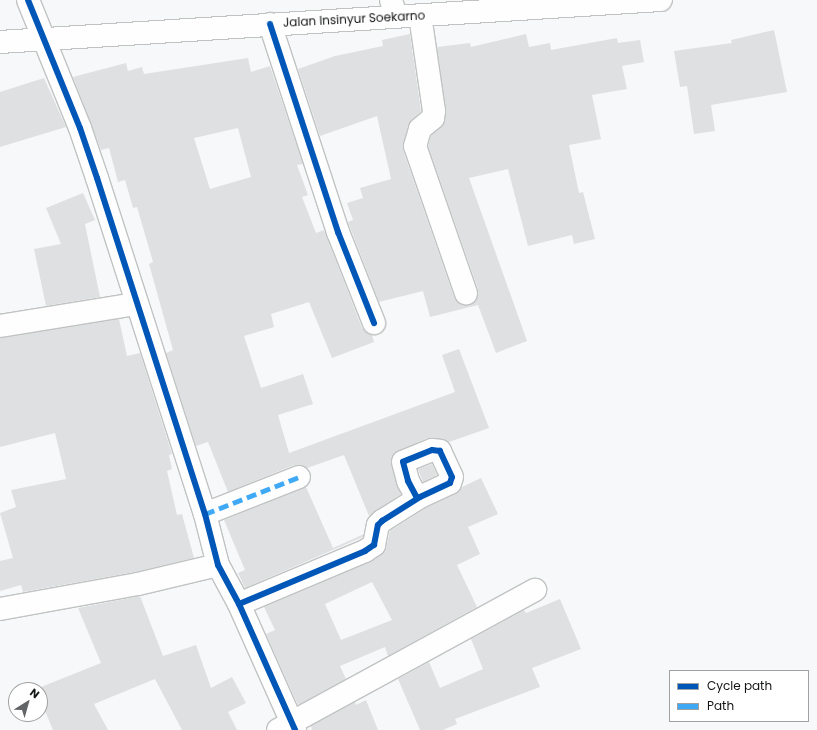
<!DOCTYPE html>
<style>
body{margin:0}
#map{position:relative;width:817px;height:730px;overflow:hidden;background:#f6f8f9;font-family:Poppins,sans-serif}
div>[style]{position:absolute}
[style*='--x']{left:calc(var(--x)*1px);top:calc(var(--y)*1px);width:calc(var(--w)*1px);rotate:calc(var(--a)*1deg)}
.building>*{inset:0;background:#dfe0e1}
.roads{filter:drop-shadow(1px 0 #c1c3c3) drop-shadow(-1px 0 #c1c3c3) drop-shadow(0 1px #c1c3c3) drop-shadow(0 -1px #c1c3c3)}
.street>*{height:22px;margin:-11px;padding:0 11px;transform-origin:11px;border-radius:11px;background:#fefefe}
.secondary>*{height:22px;margin:-11px;padding:0 11px;transform-origin:11px;border-radius:11px;background:#fefefe}
.quiet>*{height:5px;margin-top:-2.5px;transform-origin:0;background:repeating-linear-gradient(90deg,#3fa9f5 0 10px,transparent 0 15px)}
.cycleway>*{height:6px;margin:-3px;padding:0 3px;transform-origin:3px;border-radius:3px;background:#0057b8}
span{translate:-50% -50%;white-space:nowrap;text-align:center;line-height:1.15;-webkit-text-stroke:3.5px #fff;paint-order:stroke}
.street-label{font-size:12px;color:#131415}
.legend{position:absolute;left:669px;top:670px;width:140px;height:52px;box-sizing:border-box;background:#fff;border:1px solid #a1a1a1;margin:0;padding:5px 7px;list-style:none;font-size:12px;color:#131415}
.legend li{display:flex;align-items:center;gap:8px;height:20px}
.legend b{width:20px;border:1px solid #a1a1a1}
.north{position:absolute;left:8px;top:682px;width:40px;height:40px;box-sizing:border-box;background:#fff;border:1px solid #a1a1a1;border-radius:50%;rotate:37deg;font-size:11px;font-weight:700;line-height:16px;text-align:center;color:#131415}
.north::after{content:'';display:block;margin:auto;width:14px;height:18px;background:#626465;clip-path:polygon(50% 0,100% 100%,50% 72%,0 100%)}
</style>
<div id="map">
<div class="building">
<i style="clip-path:polygon(774px 30px,787px 92px,711px 105px,715px 131px,694px 134px,687px 86px,680px 87px,674px 51px,732px 43px,731px 40px)"></i>
<i style="clip-path:polygon(410px 34px,421px 111px,408px 125px,403px 150px,454px 297px,464px 305px,476px 301px,478px 289px,428px 146px,431px 136px,441px 127px,446px 113px,437px 47px,470px 43px,471px 47px,526px 34px,529px 47px,550px 43px,551px 50px,617px 38px,618px 43px,640px 40px,644px 62px,622px 66px,627px 89px,592px 95px,601px 139px,569px 145px,579px 193px,583px 192px,595px 239px,574px 244px,572px 235px,528px 246px,508px 169px,469px 178px,527px 341px,496px 353px,478px 305px,430px 317px,423px 291px,379px 302px,348px 222px,353px 220px,347px 203px,363px 198px,360px 188px,391px 179px,377px 116px,320px 136px,298px 69px,335px 56px,383px 46px,382px 40px)"></i>
<i style="clip-path:polygon(evenodd,248px 58px,251px 72px,270px 66px,303px 164px,297px 165px,308px 195px,302px 197px,316px 233px,324px 230px,362px 328px,372px 335px,374px 342px,332px 358px,309px 302px,271px 314px,274px 327px,244px 336px,261px 388px,303px 374px,313px 404px,278px 415px,289px 453px,455px 392px,442px 355px,459px 349px,489px 428px,449px 442px,442px 439px,427px 438px,394px 454px,391px 465px,401px 494px,369px 516px,344px 455px,307px 468px,294px 465px,228px 492px,208px 442px,196px 446px,166px 353px,173px 350px,149px 264px,153px 262px,137px 207px,133px 208px,125px 180px,118px 182px,109px 148px,101px 150px,73px 77px,126px 63px,128px 71px,142px 67px,144px 74px,248px 58px,238px 128px,251px 177px,210px 189px,194px 138px,238px 128px)"></i>
<i style="clip-path:polygon(44px 78px,66px 127px,0 147px,0 92px)"></i>
<i style="clip-path:polygon(83px 193px,95px 220px,85px 224px,100px 297px,46px 306px,34px 249px,61px 244px,46px 208px)"></i>
<i style="clip-path:polygon(119px 319px,127px 356px,140px 353px,172px 454px,169px 455px,172px 469px,167px 471px,177px 515px,182px 514px,194px 558px,135px 572px,23px 592px,21px 585px,0 591px,0 561px,13px 558px,0 513px,16px 507px,11px 490px,66px 479px,55px 433px,0 447px,0 338px)"></i>
<i style="clip-path:polygon(432px 464px,437px 475px,423px 482px,418px 469px)"></i>
<i style="clip-path:polygon(evenodd,481px 478px,498px 514px,468px 527px,480px 554px,457px 565px,477px 607px,388px 656px,385px 647px,340px 666px,346px 679px,298px 705px,266px 634px,275px 630px,264px 607px,372px 561px,385px 552px,390px 531px,426px 508px,455px 494px,462px 487px,481px 478px,372px 582px,392px 620px,341px 640px,325px 604px,372px 582px)"></i>
<i style="clip-path:polygon(306px 487px,333px 548px,364px 534px,363px 537px,245px 588px,238px 573px,245px 570px,224px 520px)"></i>
<i style="clip-path:polygon(140px 596px,163px 656px,196px 645px,211px 688px,232px 677px,246px 703px,228px 712px,237px 730px,182px 730px,155px 679px,94px 704px,108px 730px,53px 730px,40px 699px,40px 690px,36px 689px,101px 663px,78px 608px)"></i>
<i style="clip-path:polygon(560px 599px,581px 649px,532px 668px,540px 687px,455px 719px,457px 724px,443px 730px,420px 730px,398px 679px,429px 662px,440px 688px,483px 669px,471px 639px,524px 610px,526px 613px)"></i>
<i style="clip-path:polygon(366px 700px,378px 730px,312px 730px,311px 726px,355px 702px,356px 705px)"></i>
</div>
<div class="roads">
<div class="street">
<i style="--x:28;--y:0;--w:138;--a:67.9"></i>
<i style="--x:80;--y:128;--w:53;--a:71.2"></i>
<i style="--x:97;--y:178;--w:353;--a:72.2"></i>
<i style="--x:205;--y:514;--w:53;--a:75.7"></i>
<i style="--x:218;--y:565;--w:44;--a:61.7"></i>
<i style="--x:239;--y:604;--w:138;--a:66"></i>
<i style="--x:391;--y:0;--w:17;--a:73"></i>
<i style="--x:420;--y:15;--w:97;--a:81.7"></i>
<i style="--x:434;--y:111;--w:7;--a:98"></i>
<i style="--x:433;--y:118;--w:17;--a:140"></i>
<i style="--x:420;--y:129;--w:18;--a:106"></i>
<i style="--x:415;--y:146;--w:156;--a:70.9"></i>
<i style="--x:270;--y:24;--w:219;--a:71.9"></i>
<i style="--x:338;--y:232;--w:98;--a:68.4"></i>
<i style="--x:0;--y:326;--w:138;--a:-9.2"></i>
<i style="--x:205;--y:514;--w:101;--a:-21.5"></i>
<i style="--x:239;--y:604;--w:137;--a:-22.8"></i>
<i style="--x:365;--y:551;--w:11;--a:-34"></i>
<i style="--x:374;--y:545;--w:20;--a:-79"></i>
<i style="--x:378;--y:525;--w:6;--a:-45"></i>
<i style="--x:382;--y:521;--w:45;--a:-32.3"></i>
<i style="--x:420;--y:497;--w:33;--a:-25"></i>
<i style="--x:450;--y:483;--w:6;--a:-72"></i>
<i style="--x:452;--y:477;--w:29;--a:-115"></i>
<i style="--x:440;--y:451;--w:8;--a:-173"></i>
<i style="--x:432;--y:450;--w:31;--a:158"></i>
<i style="--x:403;--y:462;--w:20;--a:75"></i>
<i style="--x:408;--y:481;--w:19;--a:62"></i>
<i style="--x:0;--y:609;--w:140;--a:-10.3"></i>
<i style="--x:138;--y:584;--w:82;--a:-13.4"></i>
<i style="--x:278;--y:730;--w:293;--a:-28.6"></i>
</div>
<div class="secondary">
<i style="--x:0;--y:42;--w:662;--a:-3.64"></i>
</div>
</div>
<div class="quiet">
<i style="--x:205;--y:514;--w:101;--a:-21.5"></i>
</div>
<div class="cycleway">
<i style="--x:28;--y:0;--w:138;--a:67.9"></i>
<i style="--x:80;--y:128;--w:53;--a:71.2"></i>
<i style="--x:97;--y:178;--w:353;--a:72.2"></i>
<i style="--x:205;--y:514;--w:53;--a:75.7"></i>
<i style="--x:218;--y:565;--w:44;--a:61.7"></i>
<i style="--x:239;--y:604;--w:138;--a:66"></i>
<i style="--x:270;--y:24;--w:219;--a:71.9"></i>
<i style="--x:338;--y:232;--w:98;--a:68.4"></i>
<i style="--x:239;--y:604;--w:137;--a:-22.8"></i>
<i style="--x:365;--y:551;--w:11;--a:-34"></i>
<i style="--x:374;--y:545;--w:20;--a:-79"></i>
<i style="--x:378;--y:525;--w:6;--a:-45"></i>
<i style="--x:382;--y:521;--w:45;--a:-32.3"></i>
<i style="--x:420;--y:497;--w:33;--a:-25"></i>
<i style="--x:450;--y:483;--w:6;--a:-72"></i>
<i style="--x:452;--y:477;--w:29;--a:-115"></i>
<i style="--x:440;--y:451;--w:8;--a:-173"></i>
<i style="--x:432;--y:450;--w:31;--a:158"></i>
<i style="--x:403;--y:462;--w:20;--a:75"></i>
<i style="--x:408;--y:481;--w:19;--a:62"></i>
</div>
<div class="street-label">
<span style="left:354px;top:19px;rotate:-3deg">Jalan Insinyur Soekarno</span>
</div>
<ul class="legend">
<li><b style="height:5px;background:#0057b8"></b>Cycle path</li>
<li><b style="height:5px;background:#3fa9f5"></b>Path</li>
</ul>
<div class="north">N</div>
</div>
